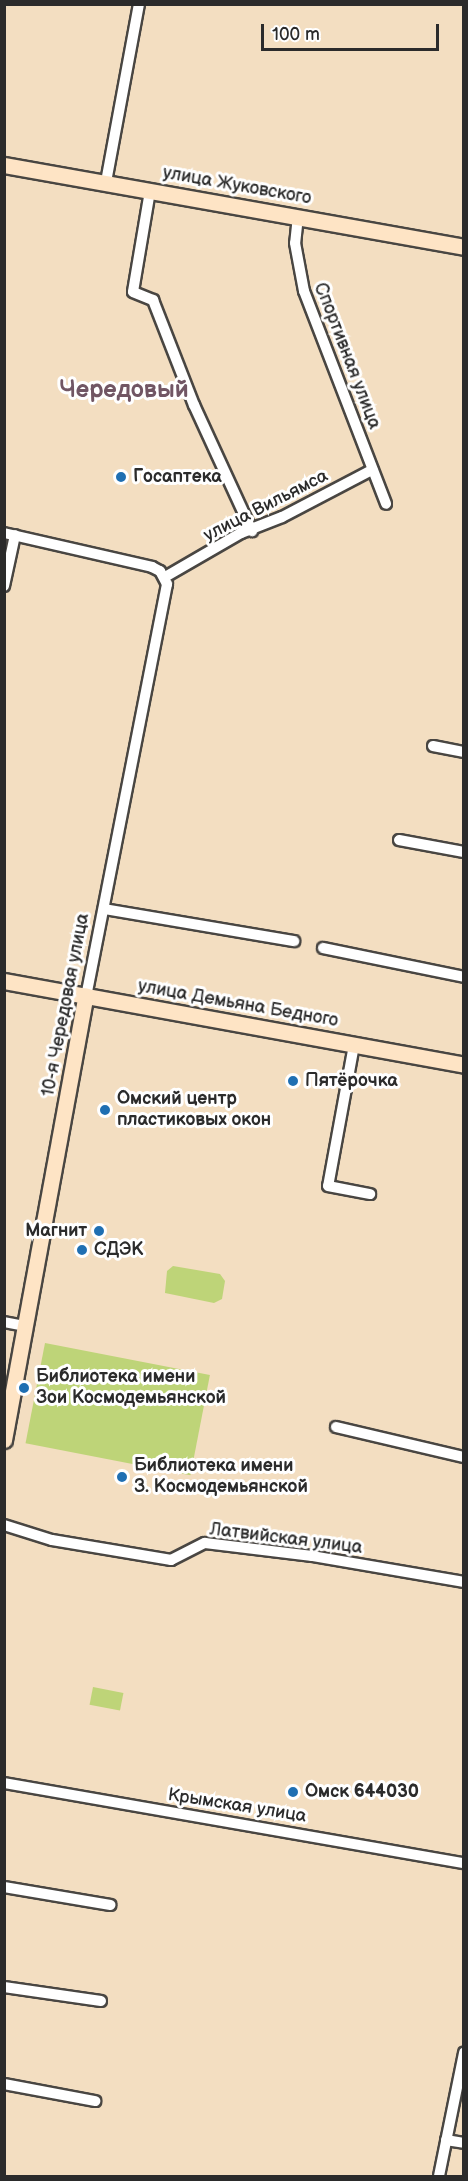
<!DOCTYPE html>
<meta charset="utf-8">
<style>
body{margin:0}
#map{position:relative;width:468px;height:2181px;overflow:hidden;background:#f3dec1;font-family:"Balsamiq Sans",sans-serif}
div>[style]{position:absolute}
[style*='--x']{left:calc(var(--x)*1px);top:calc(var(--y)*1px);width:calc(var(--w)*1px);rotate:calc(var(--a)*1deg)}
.green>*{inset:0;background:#bed478;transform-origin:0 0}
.roads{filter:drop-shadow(2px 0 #494642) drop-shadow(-2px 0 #494642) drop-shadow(0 2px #494642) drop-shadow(0 -2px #494642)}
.street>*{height:10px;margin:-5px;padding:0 5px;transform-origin:5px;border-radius:5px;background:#fff}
.secondary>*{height:15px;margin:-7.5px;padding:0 7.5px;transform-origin:7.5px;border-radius:7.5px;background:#fee4c5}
.dots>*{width:16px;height:16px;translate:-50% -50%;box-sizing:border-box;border:3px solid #fff;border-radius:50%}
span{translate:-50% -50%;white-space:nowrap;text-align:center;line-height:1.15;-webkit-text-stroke:6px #fff;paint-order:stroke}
.street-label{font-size:18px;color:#2b2b2b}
.poi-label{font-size:18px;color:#2b2b2b;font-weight:700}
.left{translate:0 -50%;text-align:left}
.right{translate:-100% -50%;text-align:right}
.district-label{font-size:24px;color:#715664;font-weight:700}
.frame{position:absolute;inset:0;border:6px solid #2b2b2b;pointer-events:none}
.scale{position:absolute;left:261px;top:24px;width:178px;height:27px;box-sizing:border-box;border:3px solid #2b2b2b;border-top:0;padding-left:8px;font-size:18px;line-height:21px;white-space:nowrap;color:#2b2b2b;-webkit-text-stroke:4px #fff;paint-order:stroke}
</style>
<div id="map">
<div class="green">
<i style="clip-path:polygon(173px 1266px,220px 1274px,225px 1281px,222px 1299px,214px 1303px,165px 1293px,167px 1271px)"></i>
<i style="left:45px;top:1343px;width:168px;height:102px;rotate:11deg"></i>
<i style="left:93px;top:1687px;width:31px;height:18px;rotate:11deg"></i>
</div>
<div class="roads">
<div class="street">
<i style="--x:106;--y:182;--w:181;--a:-79.5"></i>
<i style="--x:150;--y:191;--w:102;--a:99.6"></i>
<i style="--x:133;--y:292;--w:22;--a:22"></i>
<i style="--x:153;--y:300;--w:113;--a:68.7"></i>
<i style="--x:194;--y:405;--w:139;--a:65.3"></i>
<i style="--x:298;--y:216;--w:27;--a:96"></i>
<i style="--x:295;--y:243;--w:49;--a:79.4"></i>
<i style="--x:304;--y:291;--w:228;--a:68.9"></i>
<i style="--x:4;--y:533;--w:152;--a:12.9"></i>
<i style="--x:152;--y:567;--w:9;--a:27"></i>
<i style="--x:160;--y:571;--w:15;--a:62"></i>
<i style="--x:167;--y:584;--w:419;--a:101.1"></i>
<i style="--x:165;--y:577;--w:88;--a:-30.1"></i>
<i style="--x:241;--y:533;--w:44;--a:-21.3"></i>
<i style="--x:282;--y:517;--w:102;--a:-27.6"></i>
<i style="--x:4;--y:586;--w:52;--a:-77.8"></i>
<i style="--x:433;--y:746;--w:32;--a:11"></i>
<i style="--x:399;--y:840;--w:66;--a:10.5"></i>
<i style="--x:104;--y:909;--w:193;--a:9.6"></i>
<i style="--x:323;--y:948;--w:144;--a:11.6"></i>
<i style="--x:354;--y:1045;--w:143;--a:100.4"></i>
<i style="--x:328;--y:1186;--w:43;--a:10.8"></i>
<i style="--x:4;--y:1322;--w:21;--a:11"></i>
<i style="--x:336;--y:1427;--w:131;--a:13.2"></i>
<i style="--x:4;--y:1525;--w:50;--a:17.4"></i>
<i style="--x:52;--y:1540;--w:121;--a:9.5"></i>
<i style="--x:171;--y:1560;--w:38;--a:-27"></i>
<i style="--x:205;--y:1543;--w:108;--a:6.9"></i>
<i style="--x:312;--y:1556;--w:154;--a:9.7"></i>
<i style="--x:4;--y:1783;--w:467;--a:9.9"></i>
<i style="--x:4;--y:1887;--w:108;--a:9.6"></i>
<i style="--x:4;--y:1987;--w:98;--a:8.2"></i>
<i style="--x:4;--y:2084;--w:93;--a:10.6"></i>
<i style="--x:446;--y:2140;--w:18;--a:9"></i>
<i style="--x:439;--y:2176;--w:126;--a:-78.5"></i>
</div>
<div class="secondary">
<i style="--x:4;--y:165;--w:467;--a:10.1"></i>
<i style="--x:4;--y:981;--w:468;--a:10.3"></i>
<i style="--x:4;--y:1440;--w:452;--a:-79.6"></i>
</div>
</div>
<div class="dots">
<i style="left:121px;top:477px;background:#1f6fb2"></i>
<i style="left:293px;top:1081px;background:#1f6fb2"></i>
<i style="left:105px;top:1110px;background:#1f6fb2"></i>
<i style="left:99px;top:1231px;background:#1f6fb2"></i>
<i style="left:82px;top:1250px;background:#1f6fb2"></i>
<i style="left:24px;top:1388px;background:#1f6fb2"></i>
<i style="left:122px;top:1477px;background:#1f6fb2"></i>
<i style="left:293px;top:1792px;background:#1f6fb2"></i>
</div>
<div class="street-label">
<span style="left:237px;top:186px;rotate:10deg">улица Жуковского</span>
<span style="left:347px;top:356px;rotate:69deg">Спортивная улица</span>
<span style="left:266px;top:506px;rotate:-27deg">улица Вильямса</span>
<span style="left:238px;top:1004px;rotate:10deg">улица Демьяна Бедного</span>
<span style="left:66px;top:1005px;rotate:-79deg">10-я Чередовая улица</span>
<span style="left:286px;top:1539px;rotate:7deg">Латвийская улица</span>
<span style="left:237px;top:1806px;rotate:9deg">Крымская улица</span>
</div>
<div class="poi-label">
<span class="left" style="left:133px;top:477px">Госаптека</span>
<span class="left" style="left:305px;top:1081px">Пятёрочка</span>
<span class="left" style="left:117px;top:1110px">Омский центр<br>пластиковых окон</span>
<span class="right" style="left:87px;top:1231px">Магнит</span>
<span class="left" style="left:94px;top:1250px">СДЭК</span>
<span class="left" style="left:36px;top:1388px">Библиотека имени<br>Зои Космодемьянской</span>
<span class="left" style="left:134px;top:1477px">Библиотека имени<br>З. Космодемьянской</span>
<span class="left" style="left:305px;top:1792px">Омск 644030</span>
</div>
<div class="district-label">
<span style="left:124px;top:390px">Чередовый</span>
</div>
<div class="frame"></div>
<div class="scale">100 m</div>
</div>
